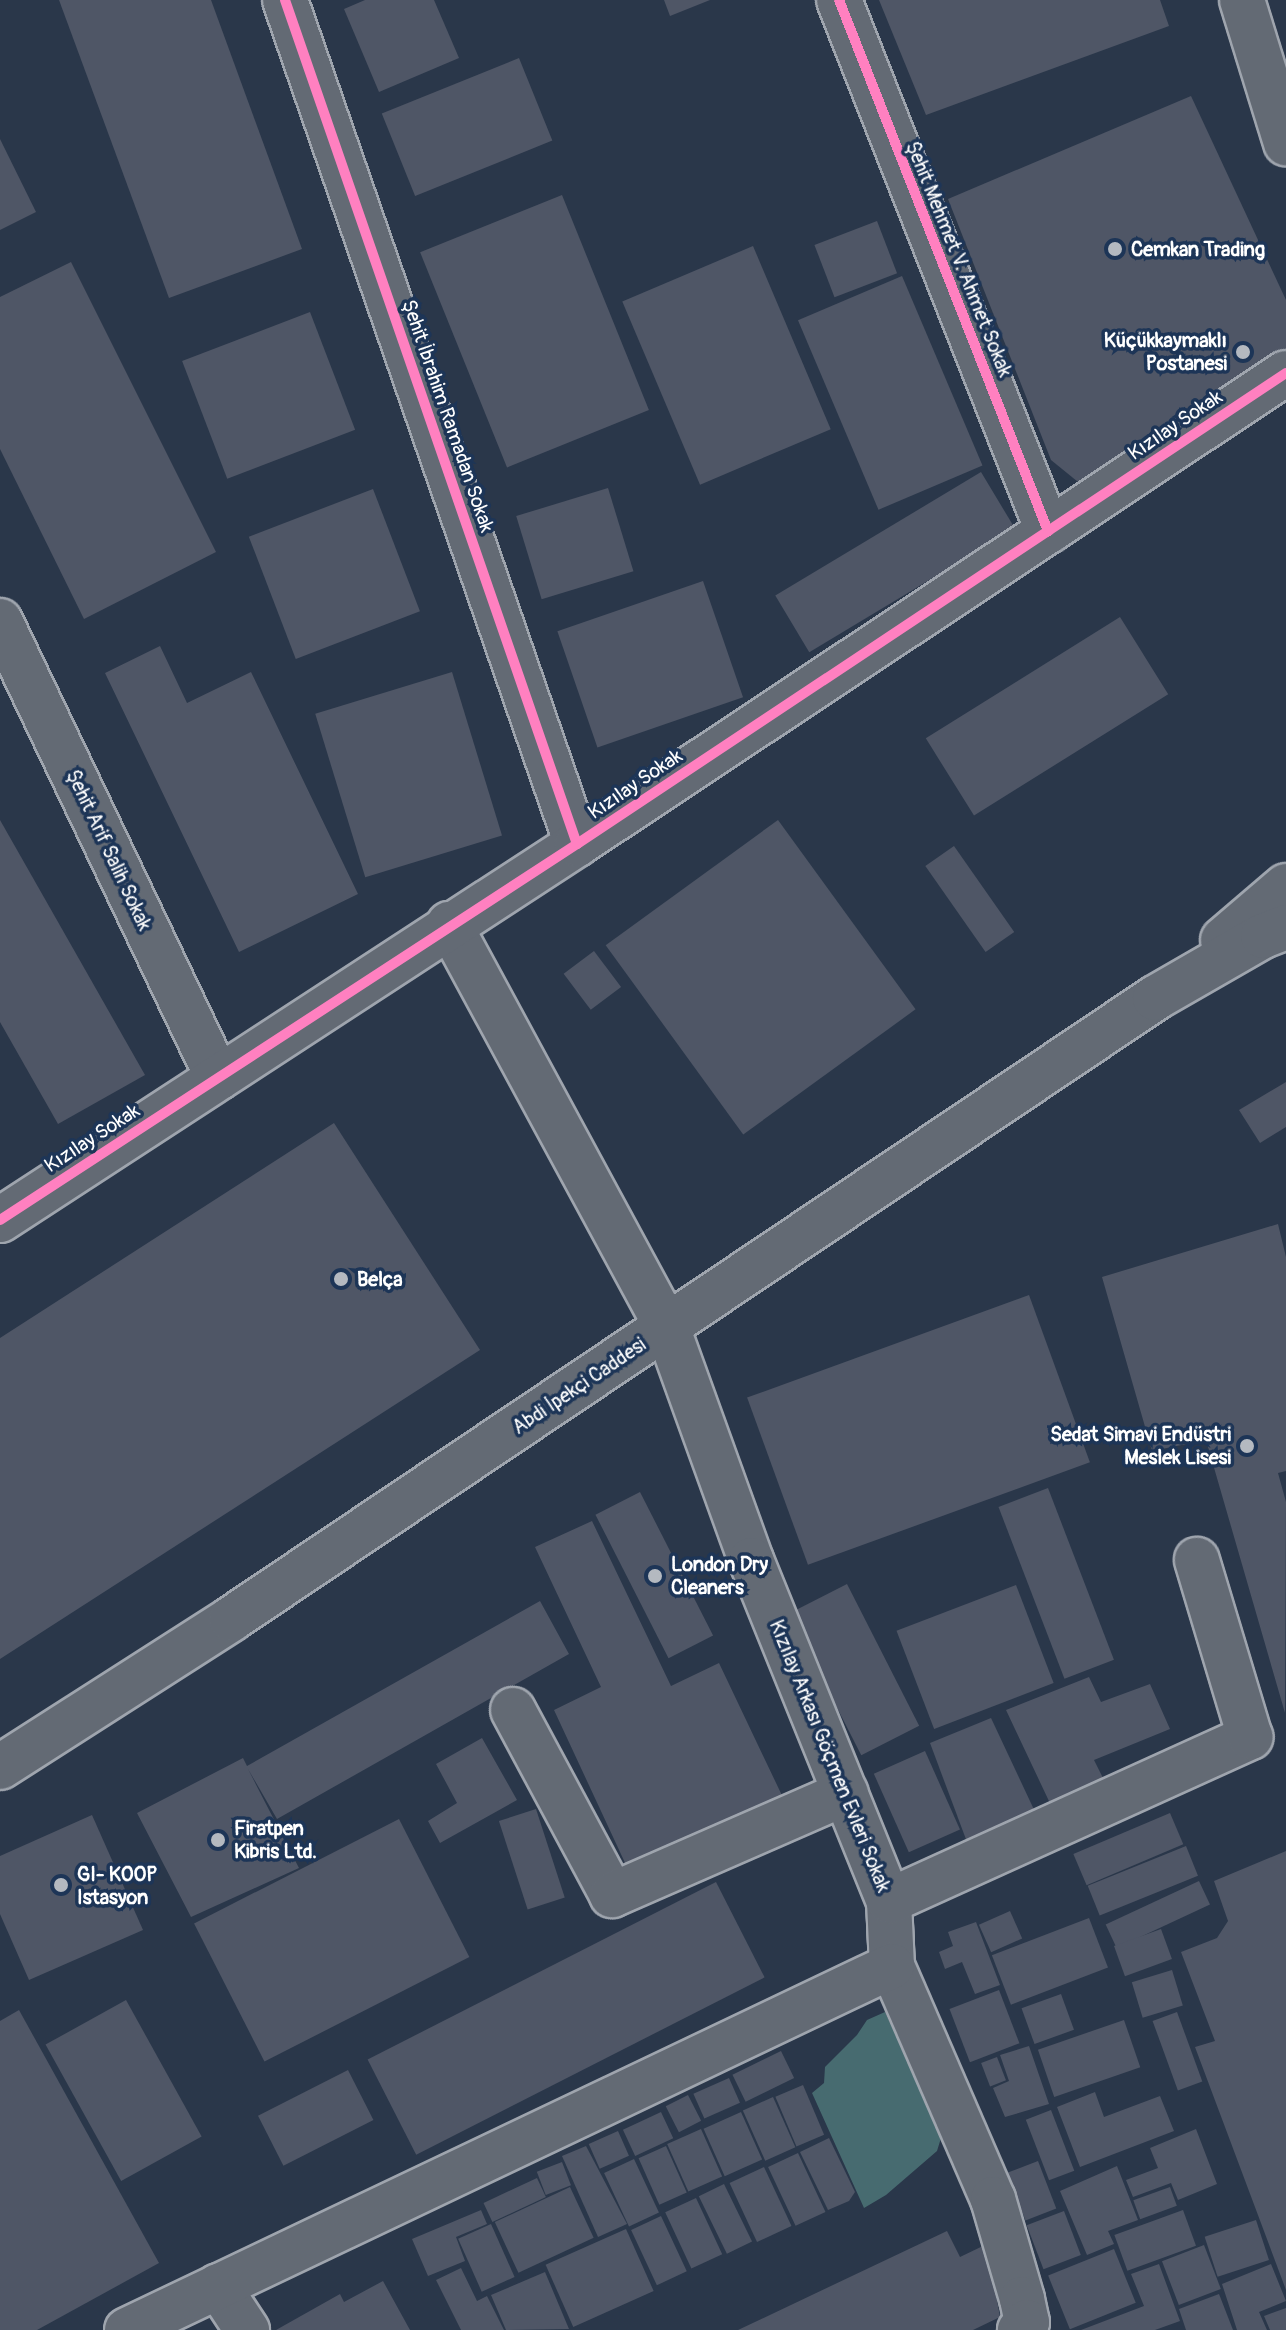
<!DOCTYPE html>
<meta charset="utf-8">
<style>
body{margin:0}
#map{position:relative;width:1286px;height:2330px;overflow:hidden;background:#2a374a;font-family:Pangolin,sans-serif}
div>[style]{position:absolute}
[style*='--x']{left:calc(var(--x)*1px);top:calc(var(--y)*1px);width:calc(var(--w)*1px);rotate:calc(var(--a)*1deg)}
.green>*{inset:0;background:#476b70}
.building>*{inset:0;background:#4f5666;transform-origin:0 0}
.roads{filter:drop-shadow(2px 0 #9fa5ae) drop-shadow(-2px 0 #9fa5ae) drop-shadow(0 2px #9fa5ae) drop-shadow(0 -2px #9fa5ae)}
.minor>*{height:44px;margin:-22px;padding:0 22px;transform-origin:22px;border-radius:22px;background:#636a74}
.major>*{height:44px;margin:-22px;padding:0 22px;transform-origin:22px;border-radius:22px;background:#636a74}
.cycleway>*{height:10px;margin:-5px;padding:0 5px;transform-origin:5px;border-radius:5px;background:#ff80c0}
.dots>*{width:22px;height:22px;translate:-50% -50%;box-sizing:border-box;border:4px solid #1d3557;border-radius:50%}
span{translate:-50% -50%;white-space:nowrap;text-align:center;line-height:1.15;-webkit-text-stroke:7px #1d3557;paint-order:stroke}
.poi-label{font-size:20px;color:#fff;font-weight:700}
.left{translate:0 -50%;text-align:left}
.right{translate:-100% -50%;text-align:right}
.street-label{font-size:20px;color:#fff}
</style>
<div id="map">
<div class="green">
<i style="clip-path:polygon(885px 2012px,937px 2121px,941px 2138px,937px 2151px,886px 2195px,864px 2208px,812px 2093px,824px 2083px,825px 2067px,857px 2035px,867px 2020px)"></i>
</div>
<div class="building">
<i style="clip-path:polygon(59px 0,211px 0,302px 249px,169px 298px)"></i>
<i style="clip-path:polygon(365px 0,434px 0,459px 58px,379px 92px,344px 9px)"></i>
<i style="clip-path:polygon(664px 0,710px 0,670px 16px)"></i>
<i style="clip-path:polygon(879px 0,1160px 0,1169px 26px,926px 115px)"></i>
<i style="left:519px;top:58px;width:89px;height:148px;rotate:68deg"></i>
<i style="clip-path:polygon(1191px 96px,1286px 300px,1286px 353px,1083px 486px,1051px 460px,948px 199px)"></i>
<i style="clip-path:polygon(0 139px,36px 212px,0 230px)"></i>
<i style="left:562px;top:195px;width:232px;height:153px;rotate:68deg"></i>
<i style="left:877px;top:221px;width:56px;height:67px;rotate:69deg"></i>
<i style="left:753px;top:246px;width:199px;height:142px;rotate:67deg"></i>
<i style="clip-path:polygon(71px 262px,216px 552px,84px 619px,0 449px,0 297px)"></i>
<i style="left:902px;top:276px;width:206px;height:113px;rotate:67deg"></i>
<i style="left:310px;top:312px;width:126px;height:137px;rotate:69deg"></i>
<i style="left:981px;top:472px;width:66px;height:240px;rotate:59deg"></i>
<i style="left:608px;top:488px;width:87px;height:96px;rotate:73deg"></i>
<i style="left:373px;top:489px;width:131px;height:133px;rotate:69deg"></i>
<i style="left:703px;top:581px;width:123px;height:154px;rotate:71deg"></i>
<i style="left:1120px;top:617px;width:91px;height:229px;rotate:58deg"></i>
<i style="clip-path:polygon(160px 646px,187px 703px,251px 672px,358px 894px,239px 952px,105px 673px)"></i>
<i style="left:452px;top:672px;width:171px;height:143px;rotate:73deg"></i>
<i style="clip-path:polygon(0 820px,145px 1075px,58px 1124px,0 1022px)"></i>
<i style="left:778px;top:820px;width:234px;height:213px;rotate:54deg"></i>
<i style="left:954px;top:846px;width:105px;height:35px;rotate:55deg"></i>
<i style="left:594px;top:951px;width:45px;height:38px;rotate:53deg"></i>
<i style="clip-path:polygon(1286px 1082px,1286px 1127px,1260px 1143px,1239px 1110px)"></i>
<i style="clip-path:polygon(334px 1123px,480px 1350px,0 1659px,0 1338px)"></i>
<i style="clip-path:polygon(1278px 1224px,1286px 1257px,1286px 1471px,1278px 1473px,1286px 1502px,1285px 1713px,1206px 1440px,1152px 1451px,1102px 1277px)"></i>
<i style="left:1029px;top:1295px;width:178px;height:300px;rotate:70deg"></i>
<i style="left:1048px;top:1488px;width:184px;height:53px;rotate:69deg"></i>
<i style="left:640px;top:1492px;width:161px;height:50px;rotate:63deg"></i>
<i style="clip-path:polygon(592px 1521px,671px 1686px,719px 1663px,787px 1806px,633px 1880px,554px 1710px,601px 1687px,535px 1547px)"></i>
<i style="left:847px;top:1584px;width:159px;height:65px;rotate:63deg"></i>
<i style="left:1016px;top:1585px;width:105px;height:128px;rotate:69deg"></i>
<i style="clip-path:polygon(540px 1601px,569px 1654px,277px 1819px,248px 1769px,299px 1868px,191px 1917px,137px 1813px,243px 1758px,247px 1766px)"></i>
<i style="clip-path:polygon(1089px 1677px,1101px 1702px,1150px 1684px,1170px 1729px,1094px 1760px,1109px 1790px,1056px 1816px,1006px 1710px)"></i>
<i style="clip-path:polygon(991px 1718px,1037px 1816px,970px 1850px,930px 1743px)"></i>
<i style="clip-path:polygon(482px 1738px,517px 1800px,440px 1843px,428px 1821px,457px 1803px,436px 1764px)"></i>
<i style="left:925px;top:1751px;width:86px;height:56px;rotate:66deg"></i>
<i style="left:536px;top:1809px;width:93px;height:39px;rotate:72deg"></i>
<i style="left:1170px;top:1813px;width:34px;height:105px;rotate:67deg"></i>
<i style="clip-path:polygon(92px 1815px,143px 1930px,29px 1980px,0 1914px,0 1856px)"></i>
<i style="left:399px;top:1819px;width:155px;height:230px;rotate:63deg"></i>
<i style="left:1186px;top:1846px;width:32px;height:106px;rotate:68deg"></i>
<i style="clip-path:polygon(1286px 1851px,1286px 2290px,1195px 2047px,1215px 2041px,1181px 1952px,1217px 1938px,1228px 1921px,1214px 1881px)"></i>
<i style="left:1199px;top:1881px;width:26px;height:103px;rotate:65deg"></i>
<i style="left:716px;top:1882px;width:107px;height:391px;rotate:63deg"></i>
<i style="left:1010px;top:1911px;width:30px;height:34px;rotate:66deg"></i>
<i style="left:1089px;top:1918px;width:53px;height:104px;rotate:69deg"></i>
<i style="clip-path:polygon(976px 1922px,1000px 1985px,975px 1994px,962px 1962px,945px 1969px,939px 1952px,953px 1946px,948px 1932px)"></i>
<i style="left:1161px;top:1929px;width:32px;height:50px;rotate:70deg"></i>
<i style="left:1172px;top:1970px;width:37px;height:42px;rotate:73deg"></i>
<i style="left:999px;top:1990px;width:57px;height:53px;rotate:69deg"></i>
<i style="left:1061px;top:1994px;width:38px;height:42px;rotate:70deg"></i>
<i style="left:126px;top:2000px;width:156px;height:92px;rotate:61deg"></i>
<i style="clip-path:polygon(19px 2010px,159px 2263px,37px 2330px,0 2330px,0 2021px)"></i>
<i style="left:1177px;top:2012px;width:74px;height:26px;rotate:70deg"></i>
<i style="left:1124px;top:2020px;width:50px;height:91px;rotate:71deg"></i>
<i style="clip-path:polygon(1029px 2046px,1049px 2104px,1005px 2117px,993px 2088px,1009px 2081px,1000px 2055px)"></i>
<i style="left:781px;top:2051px;width:30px;height:54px;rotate:64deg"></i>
<i style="left:997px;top:2057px;width:25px;height:17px;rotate:69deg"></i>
<i style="left:348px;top:2070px;width:56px;height:101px;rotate:63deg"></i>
<i style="left:729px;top:2078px;width:27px;height:39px;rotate:66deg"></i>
<i style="left:803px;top:2085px;width:54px;height:30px;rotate:67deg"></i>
<i style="clip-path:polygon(1095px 2092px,1104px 2117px,1160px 2096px,1174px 2131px,1080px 2167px,1057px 2107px)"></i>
<i style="left:688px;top:2095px;width:29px;height:25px;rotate:63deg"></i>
<i style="left:773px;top:2097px;width:55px;height:33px;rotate:66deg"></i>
<i style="left:1051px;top:2110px;width:65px;height:27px;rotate:69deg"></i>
<i style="left:661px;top:2112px;width:29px;height:42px;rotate:65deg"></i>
<i style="left:741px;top:2112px;width:52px;height:41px;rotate:66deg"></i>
<i style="left:701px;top:2129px;width:52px;height:37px;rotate:66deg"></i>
<i style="clip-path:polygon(1196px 2129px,1217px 2184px,1178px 2200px,1171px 2183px,1133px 2197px,1126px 2180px,1158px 2168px,1150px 2148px)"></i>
<i style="left:618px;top:2131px;width:27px;height:32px;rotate:66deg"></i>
<i style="clip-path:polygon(829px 2138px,855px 2192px,849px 2201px,828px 2210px,800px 2152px)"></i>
<i style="clip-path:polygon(586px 2146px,627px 2224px,598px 2237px,562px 2156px)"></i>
<i style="left:666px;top:2146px;width:51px;height:30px;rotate:66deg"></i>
<i style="left:798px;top:2153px;width:65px;height:33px;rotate:65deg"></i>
<i style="left:634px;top:2159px;width:59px;height:33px;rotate:65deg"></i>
<i style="left:1038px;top:2161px;width:51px;height:33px;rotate:69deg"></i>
<i style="left:562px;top:2162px;width:25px;height:27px;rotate:69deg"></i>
<i style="clip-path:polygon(1117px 2166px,1138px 2220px,1108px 2231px,1114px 2244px,1087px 2255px,1060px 2191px)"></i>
<i style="left:764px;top:2167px;width:65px;height:38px;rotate:65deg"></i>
<i style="left:537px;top:2178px;width:21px;height:59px;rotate:65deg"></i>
<i style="left:724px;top:2184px;width:64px;height:28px;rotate:64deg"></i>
<i style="left:570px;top:2187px;width:56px;height:83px;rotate:65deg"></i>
<i style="left:1170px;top:2187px;width:20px;height:39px;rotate:70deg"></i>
<i style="left:696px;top:2198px;width:62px;height:34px;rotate:65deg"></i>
<i style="clip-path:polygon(481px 2210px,487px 2224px,456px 2237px,465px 2261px,428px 2276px,412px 2239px)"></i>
<i style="left:1183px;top:2210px;width:38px;height:73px;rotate:70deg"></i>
<i style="left:1064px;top:2211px;width:47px;height:40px;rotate:69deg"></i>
<i style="left:661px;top:2216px;width:61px;height:33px;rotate:65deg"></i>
<i style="left:1256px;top:2220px;width:42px;height:54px;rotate:72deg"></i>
<i style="left:491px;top:2224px;width:58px;height:36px;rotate:66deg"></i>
<i style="left:626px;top:2229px;width:68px;height:88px;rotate:66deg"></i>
<i style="clip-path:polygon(947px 2231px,960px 2257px,987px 2244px,1000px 2317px,973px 2330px,738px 2330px)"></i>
<i style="left:1204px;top:2245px;width:47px;height:45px;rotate:69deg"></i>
<i style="left:1114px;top:2249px;width:58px;height:71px;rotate:68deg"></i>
<i style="clip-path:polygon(1159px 2264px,1180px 2321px,1155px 2330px,1081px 2330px,1144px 2306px,1131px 2274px)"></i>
<i style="clip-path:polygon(1271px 2264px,1286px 2301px,1259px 2312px,1267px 2330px,1237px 2330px,1222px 2284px)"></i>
<i style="clip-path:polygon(461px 2268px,477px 2301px,487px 2296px,504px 2330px,461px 2330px,436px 2280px)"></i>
<i style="clip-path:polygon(545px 2272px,569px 2329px,506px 2330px,491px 2295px)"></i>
<i style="clip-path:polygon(383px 2281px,410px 2330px,276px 2330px,340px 2294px,344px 2302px)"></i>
<i style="clip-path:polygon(1219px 2294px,1233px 2330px,1186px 2330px,1179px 2309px)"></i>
<i style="clip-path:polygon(1286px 2308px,1286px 2330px,1270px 2330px,1264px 2316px)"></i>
</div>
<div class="roads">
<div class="minor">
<i style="--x:285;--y:0;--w:893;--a:70.92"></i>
<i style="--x:839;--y:0;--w:571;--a:68.52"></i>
<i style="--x:0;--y:621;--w:506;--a:64.5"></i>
<i style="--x:449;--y:924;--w:458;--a:61.6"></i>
<i style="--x:667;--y:1327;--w:248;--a:70.2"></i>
<i style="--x:751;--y:1560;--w:368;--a:68"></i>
<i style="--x:889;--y:1901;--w:65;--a:87.4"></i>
<i style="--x:892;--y:1966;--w:254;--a:66.6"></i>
<i style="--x:993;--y:2199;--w:104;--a:73.8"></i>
<i style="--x:1022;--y:2299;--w:24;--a:78"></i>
<i style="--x:1027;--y:2322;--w:11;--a:131"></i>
<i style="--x:0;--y:1220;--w:689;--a:-33.09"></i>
<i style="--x:577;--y:844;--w:851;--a:-33.6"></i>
<i style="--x:513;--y:1710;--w:210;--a:61.8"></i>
<i style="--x:612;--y:1895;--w:255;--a:-23.6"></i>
<i style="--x:889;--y:1901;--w:397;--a:-24.4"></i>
<i style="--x:1250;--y:1737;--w:185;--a:-106.7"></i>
<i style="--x:218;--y:2286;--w:53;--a:56.6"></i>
<i style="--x:127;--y:2330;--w:847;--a:-25.45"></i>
</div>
<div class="major">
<i style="--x:1242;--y:0;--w:150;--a:72.9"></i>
<i style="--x:1223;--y:940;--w:83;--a:-40.6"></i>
<i style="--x:0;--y:1767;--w:274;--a:-32.6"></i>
<i style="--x:231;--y:1619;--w:1113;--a:-33.9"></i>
<i style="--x:1155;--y:998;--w:125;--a:-29.9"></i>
<i style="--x:1263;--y:936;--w:25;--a:-21"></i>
</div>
</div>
<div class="cycleway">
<i style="--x:285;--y:0;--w:893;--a:70.92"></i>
<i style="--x:839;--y:0;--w:571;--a:68.52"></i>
<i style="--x:0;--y:1220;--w:689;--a:-33.09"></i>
<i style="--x:577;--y:844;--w:851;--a:-33.6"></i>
</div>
<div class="dots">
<i style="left:1115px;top:249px;background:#b4b9c0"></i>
<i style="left:1243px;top:352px;background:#b4b9c0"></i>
<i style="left:341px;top:1279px;background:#b4b9c0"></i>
<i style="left:1247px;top:1446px;background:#b4b9c0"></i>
<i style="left:655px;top:1576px;background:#b4b9c0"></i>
<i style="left:218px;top:1840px;background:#b4b9c0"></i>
<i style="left:61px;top:1885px;background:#b4b9c0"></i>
</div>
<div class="poi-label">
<span class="left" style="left:1131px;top:249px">Cemkan Trading</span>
<span class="right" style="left:1227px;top:352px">Küçükkaymaklı<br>Postanesi</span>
<span class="left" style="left:357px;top:1279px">Belça</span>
<span class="right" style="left:1231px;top:1446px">Sedat Simavi Endüstri<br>Meslek Lisesi</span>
<span class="left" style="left:671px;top:1576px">London Dry<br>Cleaners</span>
<span class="left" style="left:234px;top:1840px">Firatpen<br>Kibris Ltd.</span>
<span class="left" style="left:77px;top:1886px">GI- KOOP<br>Istasyon</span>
</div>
<div class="street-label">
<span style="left:959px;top:259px;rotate:68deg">Şehit Mehmet V. Ahmet Sokak</span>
<span style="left:448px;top:416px;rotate:71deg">Şehit İbrahim Ramadan Sokak</span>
<span style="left:1175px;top:425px;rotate:-34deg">Kızılay Sokak</span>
<span style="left:635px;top:784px;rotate:-34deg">Kızılay Sokak</span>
<span style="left:109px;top:850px;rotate:65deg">Şehit Arif Salih Sokak</span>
<span style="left:92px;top:1138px;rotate:-33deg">Kızılay Sokak</span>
<span style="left:579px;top:1386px;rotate:-34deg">Abdi İpekçi Caddesi</span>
<span style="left:830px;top:1756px;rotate:68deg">Kızılay Arkası Göçmen Evleri Sokak</span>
</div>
</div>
